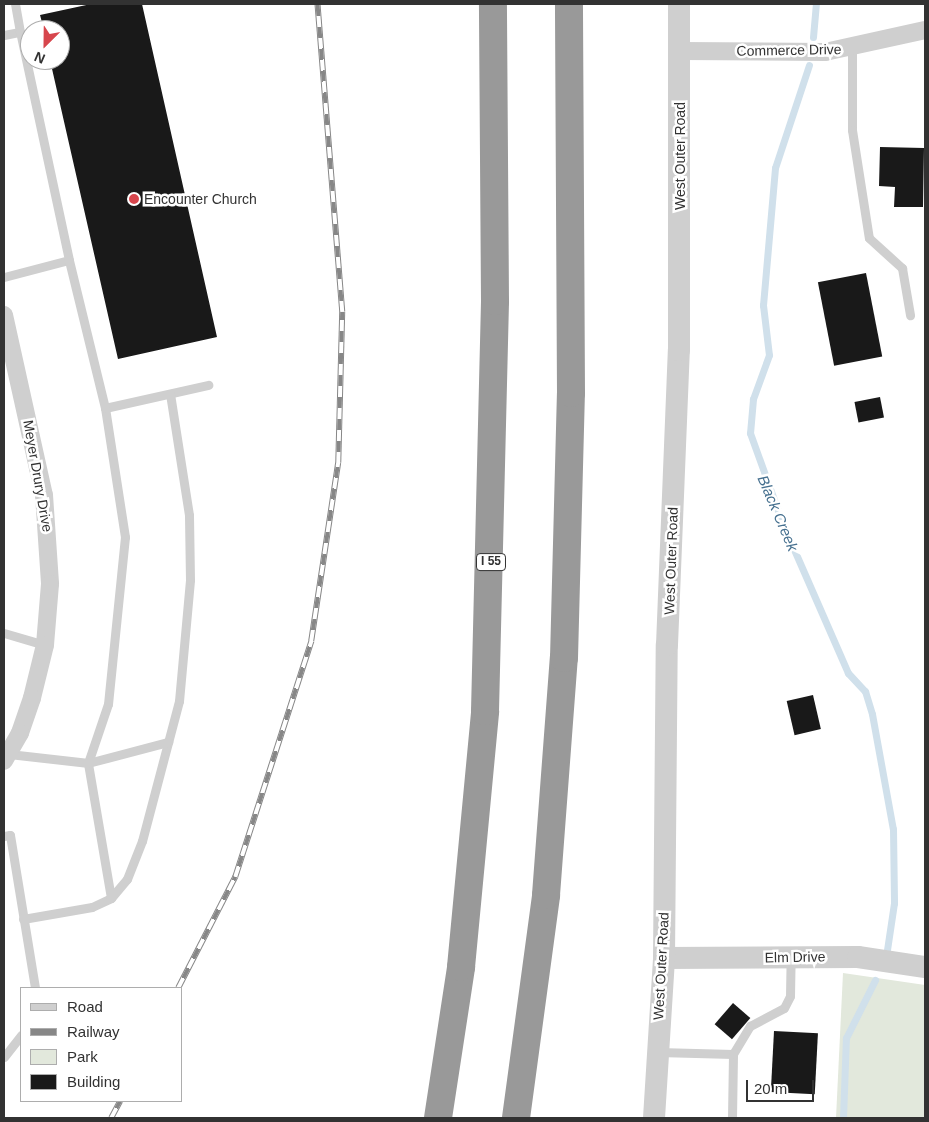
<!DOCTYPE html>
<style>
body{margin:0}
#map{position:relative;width:929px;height:1122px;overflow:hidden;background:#fff;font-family:Helvetica,sans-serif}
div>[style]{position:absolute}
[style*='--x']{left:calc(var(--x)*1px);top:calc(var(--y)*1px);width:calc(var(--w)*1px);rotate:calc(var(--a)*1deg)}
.green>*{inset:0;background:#e2e8dc}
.stream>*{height:7px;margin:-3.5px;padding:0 3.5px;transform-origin:3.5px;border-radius:3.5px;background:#d0e0eb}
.building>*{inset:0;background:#191919;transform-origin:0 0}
.service>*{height:9px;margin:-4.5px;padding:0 4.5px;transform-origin:4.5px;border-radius:4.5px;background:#cfcfcf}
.minor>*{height:18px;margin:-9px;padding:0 9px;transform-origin:9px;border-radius:9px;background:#cfcfcf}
.tertiary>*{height:22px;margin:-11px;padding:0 11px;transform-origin:11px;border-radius:11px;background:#cfcfcf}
.motorway>*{height:28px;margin:-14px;padding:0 14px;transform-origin:14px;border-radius:14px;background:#999}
.rail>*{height:5.5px;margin-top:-2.75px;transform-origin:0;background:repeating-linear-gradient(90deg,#fff 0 11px,#878787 0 22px);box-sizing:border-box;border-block:1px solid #878787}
.dots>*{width:14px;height:14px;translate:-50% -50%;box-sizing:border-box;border:2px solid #fff;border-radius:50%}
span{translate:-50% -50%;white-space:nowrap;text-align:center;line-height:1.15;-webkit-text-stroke:5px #fff;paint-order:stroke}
.shield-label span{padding:1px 4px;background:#fff;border:1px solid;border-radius:4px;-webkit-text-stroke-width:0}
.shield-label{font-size:12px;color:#323232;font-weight:700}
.street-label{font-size:14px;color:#323232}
.poi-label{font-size:14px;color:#323232}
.left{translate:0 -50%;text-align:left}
.water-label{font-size:15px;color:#46708f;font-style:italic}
.frame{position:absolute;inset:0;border:5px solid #323232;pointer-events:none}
.legend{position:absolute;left:20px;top:987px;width:162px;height:115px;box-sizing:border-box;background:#fff;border:1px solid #adadad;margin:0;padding:6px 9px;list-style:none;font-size:15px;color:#323232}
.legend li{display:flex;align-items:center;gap:10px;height:25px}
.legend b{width:25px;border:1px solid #adadad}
.north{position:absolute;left:20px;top:20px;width:50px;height:50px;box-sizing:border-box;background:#fff;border:1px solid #adadad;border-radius:50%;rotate:203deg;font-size:14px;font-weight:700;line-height:20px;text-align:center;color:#323232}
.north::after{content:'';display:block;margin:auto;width:18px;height:22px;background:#d7464d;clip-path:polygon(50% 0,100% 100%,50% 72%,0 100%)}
.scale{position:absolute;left:746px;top:1080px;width:68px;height:22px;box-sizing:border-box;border:2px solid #323232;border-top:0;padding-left:6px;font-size:15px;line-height:18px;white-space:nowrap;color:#323232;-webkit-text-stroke:4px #fff;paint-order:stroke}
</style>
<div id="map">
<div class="green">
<i style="clip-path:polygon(843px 973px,925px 985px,925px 1118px,836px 1118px)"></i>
</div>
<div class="stream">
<i style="--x:813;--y:37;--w:33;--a:-85"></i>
<i style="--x:809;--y:65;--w:108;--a:108.3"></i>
<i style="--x:775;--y:168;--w:138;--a:95"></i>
<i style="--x:763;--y:305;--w:50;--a:83.2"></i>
<i style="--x:769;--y:355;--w:47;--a:110"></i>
<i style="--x:753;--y:399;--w:34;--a:95"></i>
<i style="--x:750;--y:433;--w:95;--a:70.2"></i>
<i style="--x:782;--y:522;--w:165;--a:66.4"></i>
<i style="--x:848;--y:673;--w:25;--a:47"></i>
<i style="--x:865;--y:691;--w:24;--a:73"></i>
<i style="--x:872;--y:714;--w:117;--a:79.7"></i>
<i style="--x:893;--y:829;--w:74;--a:89.2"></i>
<i style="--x:894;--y:903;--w:48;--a:98.5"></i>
<i style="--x:843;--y:1118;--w:80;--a:-87.9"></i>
<i style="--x:846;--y:1038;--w:65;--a:-63.4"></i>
</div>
<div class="building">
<i style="clip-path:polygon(91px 4px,142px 4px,217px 337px,118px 359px,50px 60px,60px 60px,60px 30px,44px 30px,40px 15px)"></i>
<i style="clip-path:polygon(880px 147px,924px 148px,923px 207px,894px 207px,895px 187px,879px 186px)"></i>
<i style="left:866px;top:273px;width:85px;height:49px;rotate:79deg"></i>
<i style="left:880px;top:397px;width:21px;height:26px;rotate:79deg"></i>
<i style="left:813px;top:695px;width:35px;height:27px;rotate:77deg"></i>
<i style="left:733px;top:1003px;width:23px;height:28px;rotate:41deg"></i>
<i style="left:774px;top:1031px;width:44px;height:61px;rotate:3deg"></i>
</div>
<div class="service">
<i style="--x:4;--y:35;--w:16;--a:-11"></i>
<i style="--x:20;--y:32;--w:28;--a:-100"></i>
<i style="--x:852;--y:48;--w:82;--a:90"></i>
<i style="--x:852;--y:130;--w:109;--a:81.1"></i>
<i style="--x:869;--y:238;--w:45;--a:42.3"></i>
<i style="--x:902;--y:268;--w:48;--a:80.3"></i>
<i style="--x:4;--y:277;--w:67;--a:-14.7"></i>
<i style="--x:69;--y:260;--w:233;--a:-102.1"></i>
<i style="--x:105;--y:408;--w:106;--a:-12.6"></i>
<i style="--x:4;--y:633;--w:43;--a:16.3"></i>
<i style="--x:9;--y:754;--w:80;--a:6.5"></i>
<i style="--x:88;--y:763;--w:62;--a:-71.3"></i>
<i style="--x:108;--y:704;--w:168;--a:-84.2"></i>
<i style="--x:125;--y:537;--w:131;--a:-98.8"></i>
<i style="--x:105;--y:408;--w:152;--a:-103.7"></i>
<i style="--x:4;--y:836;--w:6;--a:-9"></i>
<i style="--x:10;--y:835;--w:155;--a:80.7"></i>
<i style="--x:111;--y:898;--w:25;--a:-50"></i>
<i style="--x:127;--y:879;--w:41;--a:-68.5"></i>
<i style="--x:142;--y:841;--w:145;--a:-75.2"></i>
<i style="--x:179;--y:701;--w:121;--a:-84.8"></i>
<i style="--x:190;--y:580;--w:65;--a:-90.9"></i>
<i style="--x:189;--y:515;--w:122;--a:-98.9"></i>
<i style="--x:23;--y:919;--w:70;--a:-9.9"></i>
<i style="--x:92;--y:907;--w:21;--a:-25"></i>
<i style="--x:111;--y:898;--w:137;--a:-99.7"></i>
<i style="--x:88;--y:763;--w:83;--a:-14.7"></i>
<i style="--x:658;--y:1052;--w:75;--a:1.5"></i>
<i style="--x:4;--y:1057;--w:28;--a:-52"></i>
<i style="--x:732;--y:1118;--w:64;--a:-89.1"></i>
<i style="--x:733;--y:1054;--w:33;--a:-59"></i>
<i style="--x:750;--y:1026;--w:38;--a:-28"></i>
<i style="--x:784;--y:1008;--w:13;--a:-63"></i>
<i style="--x:790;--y:996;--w:39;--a:-89"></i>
</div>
<div class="minor">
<i style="--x:680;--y:51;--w:145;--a:0.4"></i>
<i style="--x:825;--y:52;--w:102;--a:-12.4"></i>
<i style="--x:4;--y:315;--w:184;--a:77.5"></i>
<i style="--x:44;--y:495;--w:89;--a:86.1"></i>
<i style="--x:50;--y:584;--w:61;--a:94.7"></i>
<i style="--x:45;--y:645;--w:55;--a:103.8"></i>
<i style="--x:32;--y:698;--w:37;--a:109"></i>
<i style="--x:20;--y:733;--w:32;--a:120"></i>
</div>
<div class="tertiary">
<i style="--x:664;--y:958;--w:194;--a:-0.3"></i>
<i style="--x:858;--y:957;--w:68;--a:8.5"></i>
<i style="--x:654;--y:1118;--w:160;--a:-86.4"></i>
<i style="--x:664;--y:958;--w:313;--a:-89.5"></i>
<i style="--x:667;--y:645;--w:295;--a:-87.7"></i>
<i style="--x:679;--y:350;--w:346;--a:-90"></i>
</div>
<div class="motorway">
<i style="--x:438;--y:1118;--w:153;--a:-81.3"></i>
<i style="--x:461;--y:967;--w:257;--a:-84.6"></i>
<i style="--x:485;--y:711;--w:410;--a:-88.6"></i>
<i style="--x:495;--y:301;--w:297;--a:-90.4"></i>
<i style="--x:516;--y:1118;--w:225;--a:-82.3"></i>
<i style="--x:546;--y:895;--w:238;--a:-85.7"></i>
<i style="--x:564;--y:658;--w:265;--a:-88.5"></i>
<i style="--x:571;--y:393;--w:389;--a:-90.3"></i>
</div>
<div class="rail">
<i style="--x:178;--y:988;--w:125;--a:-62.8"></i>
<i style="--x:235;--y:877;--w:248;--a:-72.1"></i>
<i style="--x:311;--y:641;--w:180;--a:-81.4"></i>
<i style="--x:338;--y:463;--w:151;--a:-88.5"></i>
<i style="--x:342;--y:312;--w:309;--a:-94.6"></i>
<i style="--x:111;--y:1118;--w:19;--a:-62"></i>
</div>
<div class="dots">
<i style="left:134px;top:199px;background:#d7464d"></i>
</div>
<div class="shield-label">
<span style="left:491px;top:562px">I 55</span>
</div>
<div class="street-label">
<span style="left:789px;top:50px;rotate:-1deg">Commerce Drive</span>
<span style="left:680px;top:156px;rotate:-90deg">West Outer Road</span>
<span style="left:38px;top:476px;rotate:80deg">Meyer Drury Drive</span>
<span style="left:671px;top:561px;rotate:-88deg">West Outer Road</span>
<span style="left:795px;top:957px;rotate:-1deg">Elm Drive</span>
<span style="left:661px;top:966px;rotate:-87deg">West Outer Road</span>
</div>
<div class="poi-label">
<span class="left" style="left:144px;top:199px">Encounter Church</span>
</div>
<div class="water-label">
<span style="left:778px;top:513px;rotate:67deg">Black Creek</span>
</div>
<div class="frame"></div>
<ul class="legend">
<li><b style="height:6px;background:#cfcfcf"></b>Road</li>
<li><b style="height:6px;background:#878787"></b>Railway</li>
<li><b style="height:14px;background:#e2e8dc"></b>Park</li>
<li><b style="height:14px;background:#191919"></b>Building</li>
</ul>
<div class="north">N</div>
<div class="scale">20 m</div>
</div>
